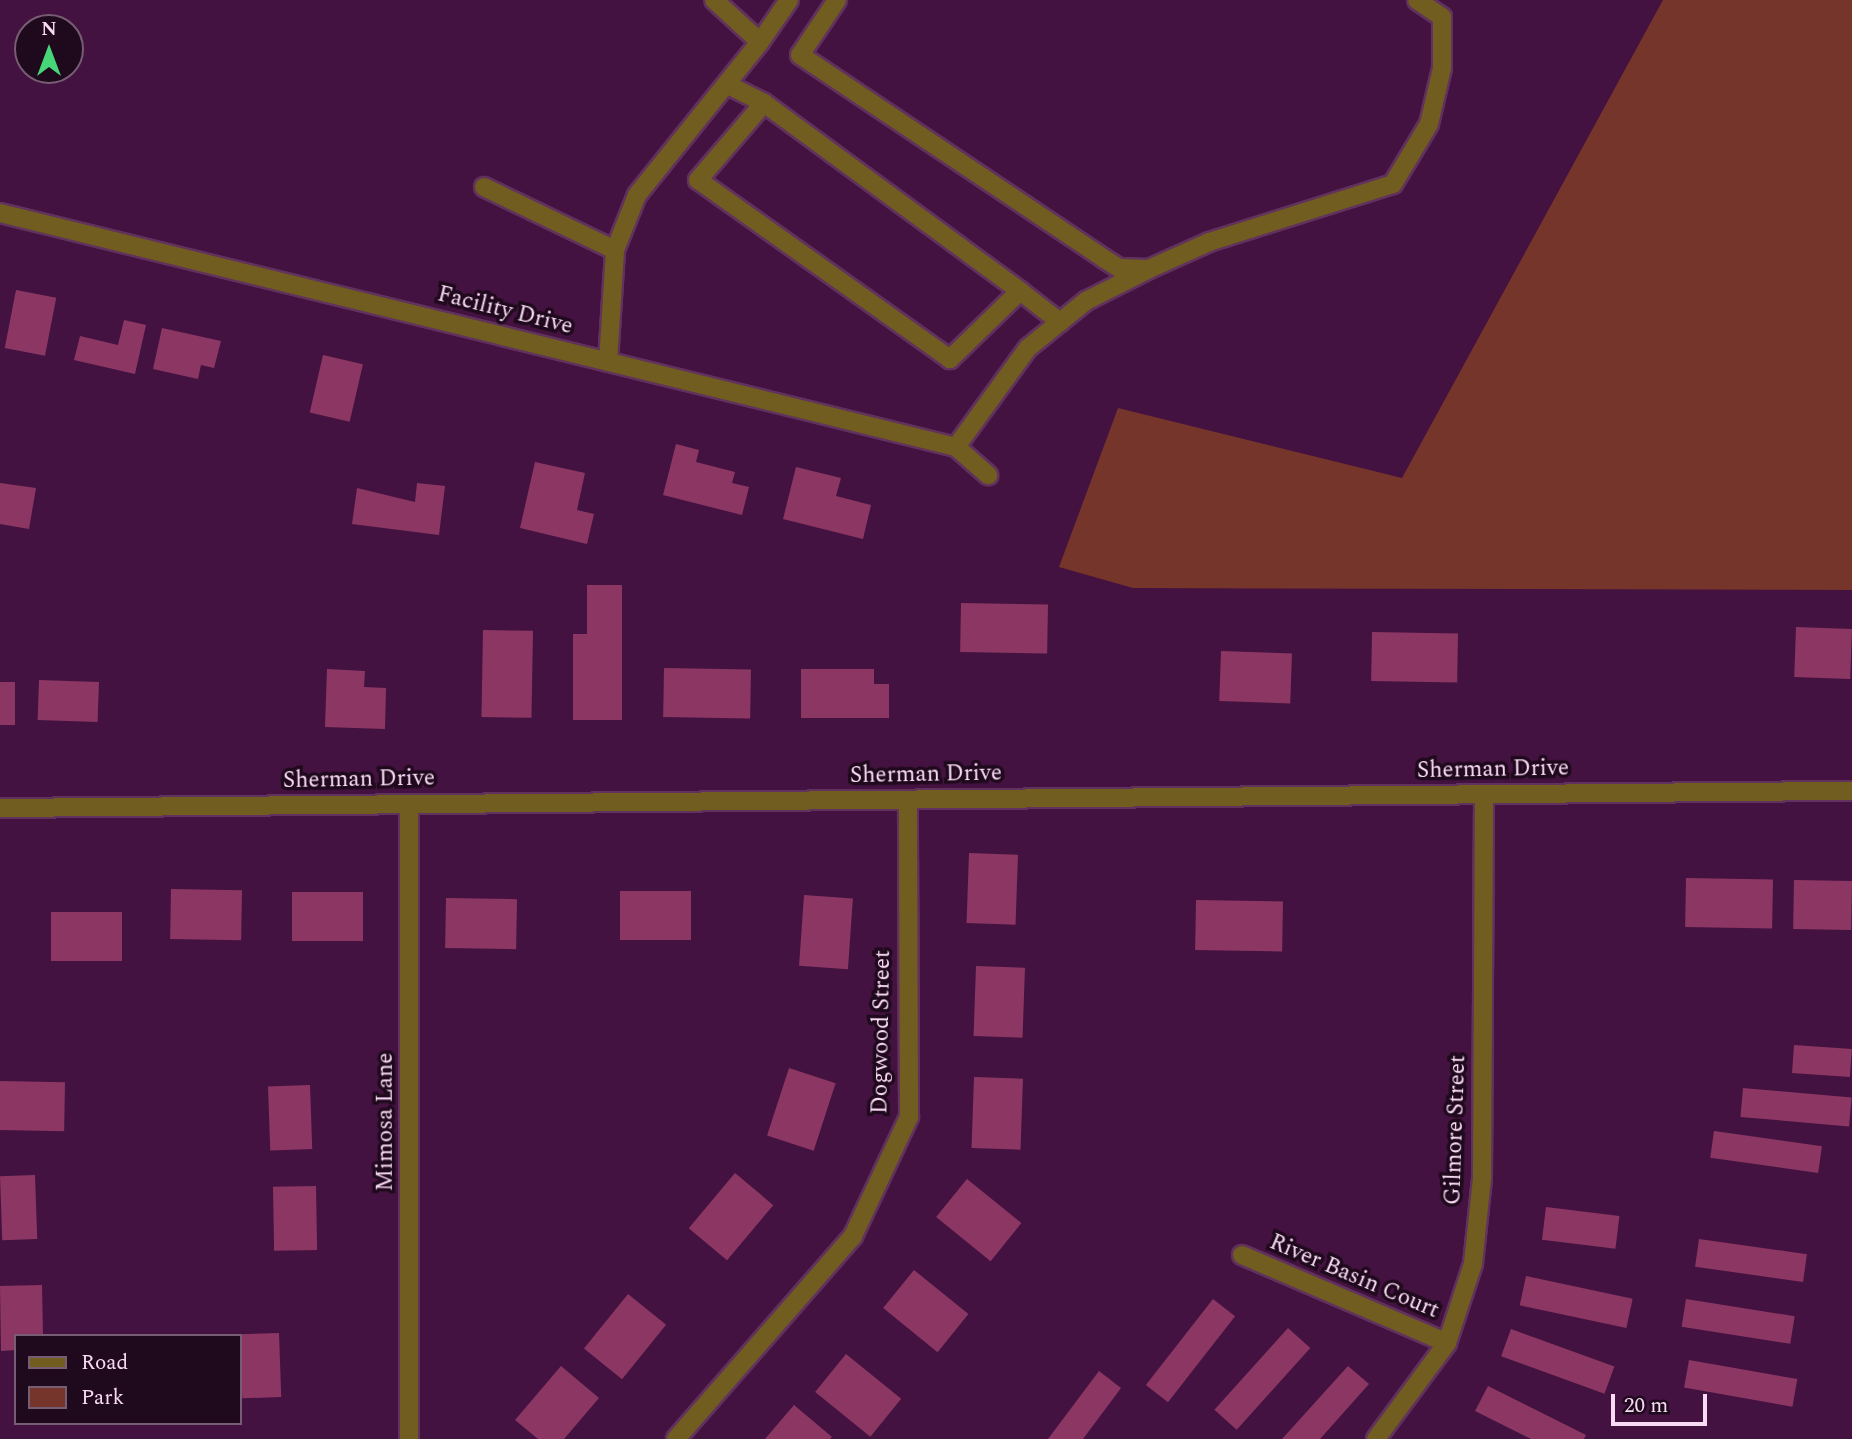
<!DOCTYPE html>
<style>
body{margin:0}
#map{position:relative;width:1852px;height:1439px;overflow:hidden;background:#441240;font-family:Spectral,serif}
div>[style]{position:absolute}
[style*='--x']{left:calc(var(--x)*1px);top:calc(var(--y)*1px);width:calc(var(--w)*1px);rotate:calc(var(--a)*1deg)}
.green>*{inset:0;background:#75352b}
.building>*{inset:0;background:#8c3763;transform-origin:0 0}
.roads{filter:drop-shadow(2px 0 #61325d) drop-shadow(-2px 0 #61325d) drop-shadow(0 2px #61325d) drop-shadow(0 -2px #61325d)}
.service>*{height:18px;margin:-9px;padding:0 9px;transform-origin:9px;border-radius:9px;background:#715d1f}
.minor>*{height:18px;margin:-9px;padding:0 9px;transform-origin:9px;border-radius:9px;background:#715d1f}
.tertiary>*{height:18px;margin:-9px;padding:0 9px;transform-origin:9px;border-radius:9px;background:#715d1f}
span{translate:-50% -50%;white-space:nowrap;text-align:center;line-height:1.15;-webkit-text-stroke:7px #1f091d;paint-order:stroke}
.street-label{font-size:23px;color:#f9daf4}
.legend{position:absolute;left:14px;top:1334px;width:228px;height:91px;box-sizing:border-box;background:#1f091d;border:2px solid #765d73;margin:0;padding:9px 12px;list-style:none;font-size:21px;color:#f9daf4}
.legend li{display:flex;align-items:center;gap:14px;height:35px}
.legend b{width:35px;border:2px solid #765d73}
.north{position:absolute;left:14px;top:14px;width:70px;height:70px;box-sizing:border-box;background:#1f091d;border:2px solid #765d73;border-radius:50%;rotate:0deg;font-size:19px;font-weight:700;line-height:28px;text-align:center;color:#f9daf4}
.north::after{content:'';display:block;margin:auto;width:24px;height:32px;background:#47d779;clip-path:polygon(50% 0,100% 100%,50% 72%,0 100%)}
.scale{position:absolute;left:1611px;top:1394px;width:96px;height:32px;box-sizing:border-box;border:4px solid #f9daf4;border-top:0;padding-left:9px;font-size:21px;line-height:24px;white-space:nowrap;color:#f9daf4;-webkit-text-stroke:5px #1f091d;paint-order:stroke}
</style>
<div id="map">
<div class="green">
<i style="clip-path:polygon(1663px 0,1852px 0,1852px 590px,1133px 588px,1059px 567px,1118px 408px,1402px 478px)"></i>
</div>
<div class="building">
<i style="left:16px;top:290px;width:41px;height:59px;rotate:11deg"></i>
<i style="clip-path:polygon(124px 320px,146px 325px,135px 374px,74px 360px,80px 336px,118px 345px)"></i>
<i style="clip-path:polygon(162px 328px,221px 341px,214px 368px,201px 365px,198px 379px,153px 369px)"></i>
<i style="left:323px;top:355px;width:41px;height:59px;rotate:13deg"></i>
<i style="clip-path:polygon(676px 444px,699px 450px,696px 462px,735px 472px,732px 483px,749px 487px,742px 515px,663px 495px)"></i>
<i style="clip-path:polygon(535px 462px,585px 473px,577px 510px,594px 514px,587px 544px,520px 528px)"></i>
<i style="clip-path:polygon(796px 467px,841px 478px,836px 496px,871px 505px,863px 539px,783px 519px)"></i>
<i style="clip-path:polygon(0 483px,36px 488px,29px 529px,0 524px)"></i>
<i style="clip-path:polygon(417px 483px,445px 486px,439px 535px,352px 524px,357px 488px,415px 502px)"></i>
<i style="clip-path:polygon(587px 585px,622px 585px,622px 720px,573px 720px,573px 634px,587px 634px)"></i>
<i style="left:961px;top:603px;width:87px;height:49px;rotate:1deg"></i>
<i style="left:1796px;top:627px;width:56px;height:50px;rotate:2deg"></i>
<i style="left:483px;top:630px;width:50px;height:87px;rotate:1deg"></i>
<i style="left:1372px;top:632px;width:86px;height:49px;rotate:1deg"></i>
<i style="left:1221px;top:651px;width:71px;height:50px;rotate:2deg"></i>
<i style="left:664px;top:668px;width:87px;height:49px;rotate:1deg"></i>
<i style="clip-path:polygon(327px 669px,365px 671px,364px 687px,386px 688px,385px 729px,325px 727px)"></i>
<i style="clip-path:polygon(801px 669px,874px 669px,874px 684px,889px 684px,889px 718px,801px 718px)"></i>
<i style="left:39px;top:680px;width:60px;height:40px;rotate:2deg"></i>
<i style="left:0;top:682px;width:15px;height:43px"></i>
<i style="left:969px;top:853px;width:49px;height:70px;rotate:2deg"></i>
<i style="left:1686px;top:878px;width:87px;height:49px;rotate:1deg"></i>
<i style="left:1794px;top:880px;width:58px;height:49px;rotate:1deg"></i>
<i style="left:171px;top:889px;width:71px;height:50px;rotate:1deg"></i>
<i style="left:620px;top:891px;width:71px;height:49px"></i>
<i style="left:292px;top:892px;width:71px;height:49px"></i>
<i style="left:804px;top:895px;width:49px;height:71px;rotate:4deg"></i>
<i style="left:446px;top:898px;width:71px;height:50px;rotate:1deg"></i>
<i style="left:1196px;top:900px;width:87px;height:50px;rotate:1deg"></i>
<i style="left:51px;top:912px;width:71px;height:49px"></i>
<i style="left:976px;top:966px;width:49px;height:70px;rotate:2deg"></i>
<i style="left:1794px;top:1045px;width:58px;height:28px;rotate:4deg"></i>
<i style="left:789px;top:1068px;width:49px;height:71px;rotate:18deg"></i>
<i style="left:974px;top:1077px;width:49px;height:71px;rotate:2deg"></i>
<i style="left:0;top:1081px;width:65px;height:49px;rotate:1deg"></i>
<i style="left:310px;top:1085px;width:64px;height:42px;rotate:88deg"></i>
<i style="left:1743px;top:1088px;width:109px;height:29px;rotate:5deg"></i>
<i style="left:1714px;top:1131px;width:109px;height:27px;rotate:8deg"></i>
<i style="left:735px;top:1173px;width:50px;height:72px;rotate:40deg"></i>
<i style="left:35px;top:1175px;width:64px;height:35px;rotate:88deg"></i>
<i style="left:967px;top:1179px;width:70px;height:49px;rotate:39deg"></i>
<i style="left:316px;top:1186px;width:64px;height:43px;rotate:89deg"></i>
<i style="left:1546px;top:1207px;width:74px;height:33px;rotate:7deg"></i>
<i style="left:1699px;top:1239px;width:109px;height:28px;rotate:8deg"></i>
<i style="left:914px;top:1270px;width:70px;height:49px;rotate:39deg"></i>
<i style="left:1526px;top:1276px;width:109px;height:30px;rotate:12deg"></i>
<i style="clip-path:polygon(42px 1285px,43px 1336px,16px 1336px,16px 1350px,1px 1351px,0 1286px)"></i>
<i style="left:628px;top:1294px;width:49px;height:70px;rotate:39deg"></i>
<i style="left:1213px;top:1299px;width:28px;height:109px;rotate:38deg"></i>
<i style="left:1686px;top:1299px;width:110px;height:28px;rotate:9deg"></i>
<i style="left:1288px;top:1328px;width:30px;height:110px;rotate:42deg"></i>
<i style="left:1511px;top:1329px;width:110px;height:29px;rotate:20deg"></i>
<i style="left:279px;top:1333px;width:64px;height:39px;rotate:88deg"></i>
<i style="left:846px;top:1354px;width:71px;height:49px;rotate:39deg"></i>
<i style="left:1689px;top:1360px;width:110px;height:28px;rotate:10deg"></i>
<i style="clip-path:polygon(561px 1366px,599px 1398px,564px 1439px,538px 1439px,515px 1420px)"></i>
<i style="clip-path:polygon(1348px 1366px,1369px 1384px,1320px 1439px,1282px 1439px)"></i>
<i style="clip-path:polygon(1099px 1371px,1121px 1388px,1083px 1439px,1048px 1439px)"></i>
<i style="clip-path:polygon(1488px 1386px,1586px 1435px,1584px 1439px,1531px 1439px,1475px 1411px)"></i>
<i style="clip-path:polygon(794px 1405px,832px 1437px,830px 1439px,765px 1439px)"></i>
</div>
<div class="roads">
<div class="service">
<i style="--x:837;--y:0;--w:66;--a:123.9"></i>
<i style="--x:800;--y:55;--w:365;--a:33.8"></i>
<i style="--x:1103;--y:258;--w:19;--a:32"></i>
<i style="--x:1119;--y:268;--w:30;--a:2"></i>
<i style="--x:1149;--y:269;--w:66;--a:-24.2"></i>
<i style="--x:1209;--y:242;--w:193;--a:-17.5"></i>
<i style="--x:1393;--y:184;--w:70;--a:-59"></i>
<i style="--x:1429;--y:124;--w:57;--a:-76.9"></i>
<i style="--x:1442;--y:68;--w:51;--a:-90"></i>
<i style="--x:1442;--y:17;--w:30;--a:-146"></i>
<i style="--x:760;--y:42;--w:51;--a:-55.4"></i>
<i style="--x:728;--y:85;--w:40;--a:26.6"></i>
<i style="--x:764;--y:103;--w:318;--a:36.3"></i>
<i style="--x:1020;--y:291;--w:98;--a:135.8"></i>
<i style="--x:950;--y:359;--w:309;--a:-144.6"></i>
<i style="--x:698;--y:180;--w:101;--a:-49.4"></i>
<i style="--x:484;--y:187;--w:145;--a:25.7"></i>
<i style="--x:1020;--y:291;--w:51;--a:37.8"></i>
<i style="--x:608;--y:362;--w:112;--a:-86.4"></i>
<i style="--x:615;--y:250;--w:59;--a:-68.2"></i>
<i style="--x:637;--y:195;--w:196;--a:-51.2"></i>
<i style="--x:760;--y:42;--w:62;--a:-137.6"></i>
<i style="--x:956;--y:447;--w:122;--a:-54"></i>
<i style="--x:1028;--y:348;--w:75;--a:-39"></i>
<i style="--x:1086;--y:301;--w:68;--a:-26.9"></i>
</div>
<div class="minor">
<i style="--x:0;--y:213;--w:984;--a:13.75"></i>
<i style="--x:956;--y:447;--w:43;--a:41.2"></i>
<i style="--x:409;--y:804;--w:635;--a:90"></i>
<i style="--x:1242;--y:1255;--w:223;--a:23.2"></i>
<i style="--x:676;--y:1439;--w:269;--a:-48.9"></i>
<i style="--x:853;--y:1236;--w:132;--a:-64.8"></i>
<i style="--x:909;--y:1117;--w:317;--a:-90.2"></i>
<i style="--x:1376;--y:1439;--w:119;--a:-53.5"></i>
<i style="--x:1447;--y:1343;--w:83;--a:-71.8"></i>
<i style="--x:1473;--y:1264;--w:86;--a:-84"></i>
<i style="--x:1482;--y:1178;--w:384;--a:-89.7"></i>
</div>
<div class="tertiary">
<i style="--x:0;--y:808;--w:1852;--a:-0.53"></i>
</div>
</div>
<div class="street-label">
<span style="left:505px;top:311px;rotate:14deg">Facility Drive</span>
<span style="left:1493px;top:770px;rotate:-1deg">Sherman Drive</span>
<span style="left:926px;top:775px;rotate:-1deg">Sherman Drive</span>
<span style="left:359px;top:780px;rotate:-1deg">Sherman Drive</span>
<span style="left:882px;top:1032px;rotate:-89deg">Dogwood Street</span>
<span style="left:386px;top:1122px;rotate:-90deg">Mimosa Lane</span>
<span style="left:1456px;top:1130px;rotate:-88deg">Gilmore Street</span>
<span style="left:1354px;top:1277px;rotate:23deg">River Basin Court</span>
</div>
<ul class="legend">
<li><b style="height:9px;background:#715d1f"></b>Road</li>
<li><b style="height:19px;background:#75352b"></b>Park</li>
</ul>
<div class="north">N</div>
<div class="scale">20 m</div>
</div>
